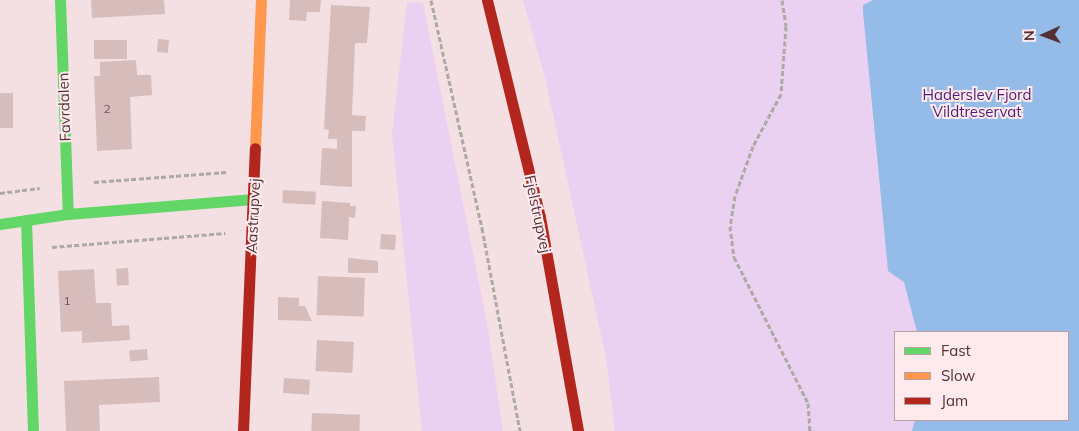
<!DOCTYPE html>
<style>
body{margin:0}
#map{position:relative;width:1079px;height:431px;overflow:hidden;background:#f4dfe2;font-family:Mulish,sans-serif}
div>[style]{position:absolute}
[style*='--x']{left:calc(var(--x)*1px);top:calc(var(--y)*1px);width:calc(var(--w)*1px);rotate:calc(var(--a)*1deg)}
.green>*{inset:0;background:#ebd1f1}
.water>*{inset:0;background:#95bce8}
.building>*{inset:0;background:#d6bdbc;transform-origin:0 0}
.path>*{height:3px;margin-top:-1.5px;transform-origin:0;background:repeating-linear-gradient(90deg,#ada9a3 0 5px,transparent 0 7.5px)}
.fast>*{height:11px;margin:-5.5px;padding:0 5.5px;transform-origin:5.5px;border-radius:5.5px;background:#63d668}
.slow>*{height:11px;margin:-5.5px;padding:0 5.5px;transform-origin:5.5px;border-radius:5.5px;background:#ff974d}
.jam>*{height:11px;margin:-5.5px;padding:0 5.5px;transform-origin:5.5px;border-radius:5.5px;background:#b3261e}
span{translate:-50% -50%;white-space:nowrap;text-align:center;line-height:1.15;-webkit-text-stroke:4px #fdeaec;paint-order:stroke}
.number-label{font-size:12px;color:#745258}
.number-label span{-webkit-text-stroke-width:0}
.park-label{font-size:15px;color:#511c73}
.street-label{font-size:15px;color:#532f36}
.legend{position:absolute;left:894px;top:331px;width:175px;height:90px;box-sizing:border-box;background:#fdeaec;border:1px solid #b99fa3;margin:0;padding:6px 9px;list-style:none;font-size:15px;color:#532f36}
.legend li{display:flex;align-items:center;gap:10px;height:25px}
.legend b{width:25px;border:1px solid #b99fa3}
.north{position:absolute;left:1019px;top:10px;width:50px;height:50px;-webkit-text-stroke:4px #fdeaec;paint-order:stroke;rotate:268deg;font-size:14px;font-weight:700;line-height:20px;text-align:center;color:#532f36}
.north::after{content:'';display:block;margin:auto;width:18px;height:22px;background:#532f36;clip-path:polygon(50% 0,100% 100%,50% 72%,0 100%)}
</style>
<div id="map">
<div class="green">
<i style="clip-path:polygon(evenodd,523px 0,1079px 0,1079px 431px,615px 431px,606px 358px,544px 73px,523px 0,869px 2px,888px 271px,870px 93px,869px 2px,523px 0,895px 332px,1068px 332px,1068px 420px,895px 420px,895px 332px)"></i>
<i style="clip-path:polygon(407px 2px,423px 3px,487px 323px,503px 431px,422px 431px,392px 134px)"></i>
</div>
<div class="water">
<i style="clip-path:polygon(873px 0,1079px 0,1079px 431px,912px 431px,915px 420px,1068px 420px,1068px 332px,917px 332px,904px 282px,888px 271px,863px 12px,863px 5px)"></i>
</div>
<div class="building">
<i style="clip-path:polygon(91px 0,164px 0,165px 14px,92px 18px)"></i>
<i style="clip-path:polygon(290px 0,321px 0,320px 12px,307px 12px,306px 21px,289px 20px)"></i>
<i style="clip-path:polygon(331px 5px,370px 7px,367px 43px,355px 43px,352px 115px,366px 116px,365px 131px,352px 131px,352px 187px,320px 185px,322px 148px,337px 149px,337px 139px,328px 139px,329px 130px,324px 129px)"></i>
<i style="left:158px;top:39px;width:11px;height:13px;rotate:5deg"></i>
<i style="left:127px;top:40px;width:19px;height:33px;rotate:90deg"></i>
<i style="clip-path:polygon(136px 60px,137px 75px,151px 75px,152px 95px,130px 97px,132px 149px,97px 151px,94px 76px,100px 76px,100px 62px)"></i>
<i style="left:0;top:93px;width:13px;height:35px"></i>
<i style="left:283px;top:190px;width:33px;height:13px;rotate:3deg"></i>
<i style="clip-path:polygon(322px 201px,350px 203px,350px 206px,356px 206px,355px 218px,349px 217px,348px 240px,320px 238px)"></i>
<i style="left:381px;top:234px;width:15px;height:15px;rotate:4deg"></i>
<i style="clip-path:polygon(348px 258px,378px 261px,378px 273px,348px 273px)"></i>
<i style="left:128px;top:268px;width:17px;height:12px;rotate:87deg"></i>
<i style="clip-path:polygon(94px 269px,96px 303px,111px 303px,112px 326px,129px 325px,130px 340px,82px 343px,82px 331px,61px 332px,58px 271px)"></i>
<i style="left:318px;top:276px;width:47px;height:39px;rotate:2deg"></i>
<i style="clip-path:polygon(278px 297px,299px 298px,299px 306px,305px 306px,312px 321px,278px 320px)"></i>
<i style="left:317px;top:340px;width:37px;height:31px;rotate:3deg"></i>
<i style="left:147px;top:349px;width:11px;height:18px;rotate:85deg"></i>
<i style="clip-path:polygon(159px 377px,160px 402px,99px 405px,100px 431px,66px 431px,64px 381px)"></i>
<i style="left:284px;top:378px;width:26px;height:15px;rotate:4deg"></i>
<i style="left:312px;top:413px;width:48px;height:18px;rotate:2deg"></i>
</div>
<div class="path">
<i style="--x:431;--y:0;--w:234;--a:77.4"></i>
<i style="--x:482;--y:228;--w:207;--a:79.4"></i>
<i style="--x:782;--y:0;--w:26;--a:81"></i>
<i style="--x:786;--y:26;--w:68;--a:94.2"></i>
<i style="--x:781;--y:94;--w:59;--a:118.3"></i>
<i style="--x:753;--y:146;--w:53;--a:109.8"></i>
<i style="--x:735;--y:196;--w:30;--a:99"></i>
<i style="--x:730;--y:226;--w:31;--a:83"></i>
<i style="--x:734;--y:257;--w:164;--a:63.1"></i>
<i style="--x:808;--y:403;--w:28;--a:86"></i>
<i style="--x:94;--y:182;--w:133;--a:-4.3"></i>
<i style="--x:0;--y:193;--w:40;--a:-7.1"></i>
<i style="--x:52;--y:247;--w:174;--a:-4.6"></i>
</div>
<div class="fast">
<i style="--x:60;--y:0;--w:214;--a:87.9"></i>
<i style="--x:26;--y:220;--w:211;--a:88.1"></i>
<i style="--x:0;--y:224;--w:69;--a:-8.4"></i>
<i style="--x:68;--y:214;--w:186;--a:-4.6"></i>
</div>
<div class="slow">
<i style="--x:255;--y:148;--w:148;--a:-87.7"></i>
</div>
<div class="jam">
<i style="--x:487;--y:0;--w:223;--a:76.3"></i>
<i style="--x:540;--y:217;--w:217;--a:79.9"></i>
<i style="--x:243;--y:431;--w:283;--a:-87.6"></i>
</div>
<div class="number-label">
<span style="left:107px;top:109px">2</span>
<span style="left:67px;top:301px">1</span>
</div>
<div class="park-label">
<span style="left:977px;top:103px">Haderslev Fjord<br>Vildtreservat</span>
</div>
<div class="street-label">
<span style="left:64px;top:107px;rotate:-92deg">Favrdalen</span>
<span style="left:538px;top:214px;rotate:78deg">Fjelstrupvej</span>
<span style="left:253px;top:216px;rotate:-87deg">Aastrupvej</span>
</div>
<ul class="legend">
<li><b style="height:6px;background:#63d668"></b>Fast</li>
<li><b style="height:6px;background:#ff974d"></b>Slow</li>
<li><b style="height:6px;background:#b3261e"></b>Jam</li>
</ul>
<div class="north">N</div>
</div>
